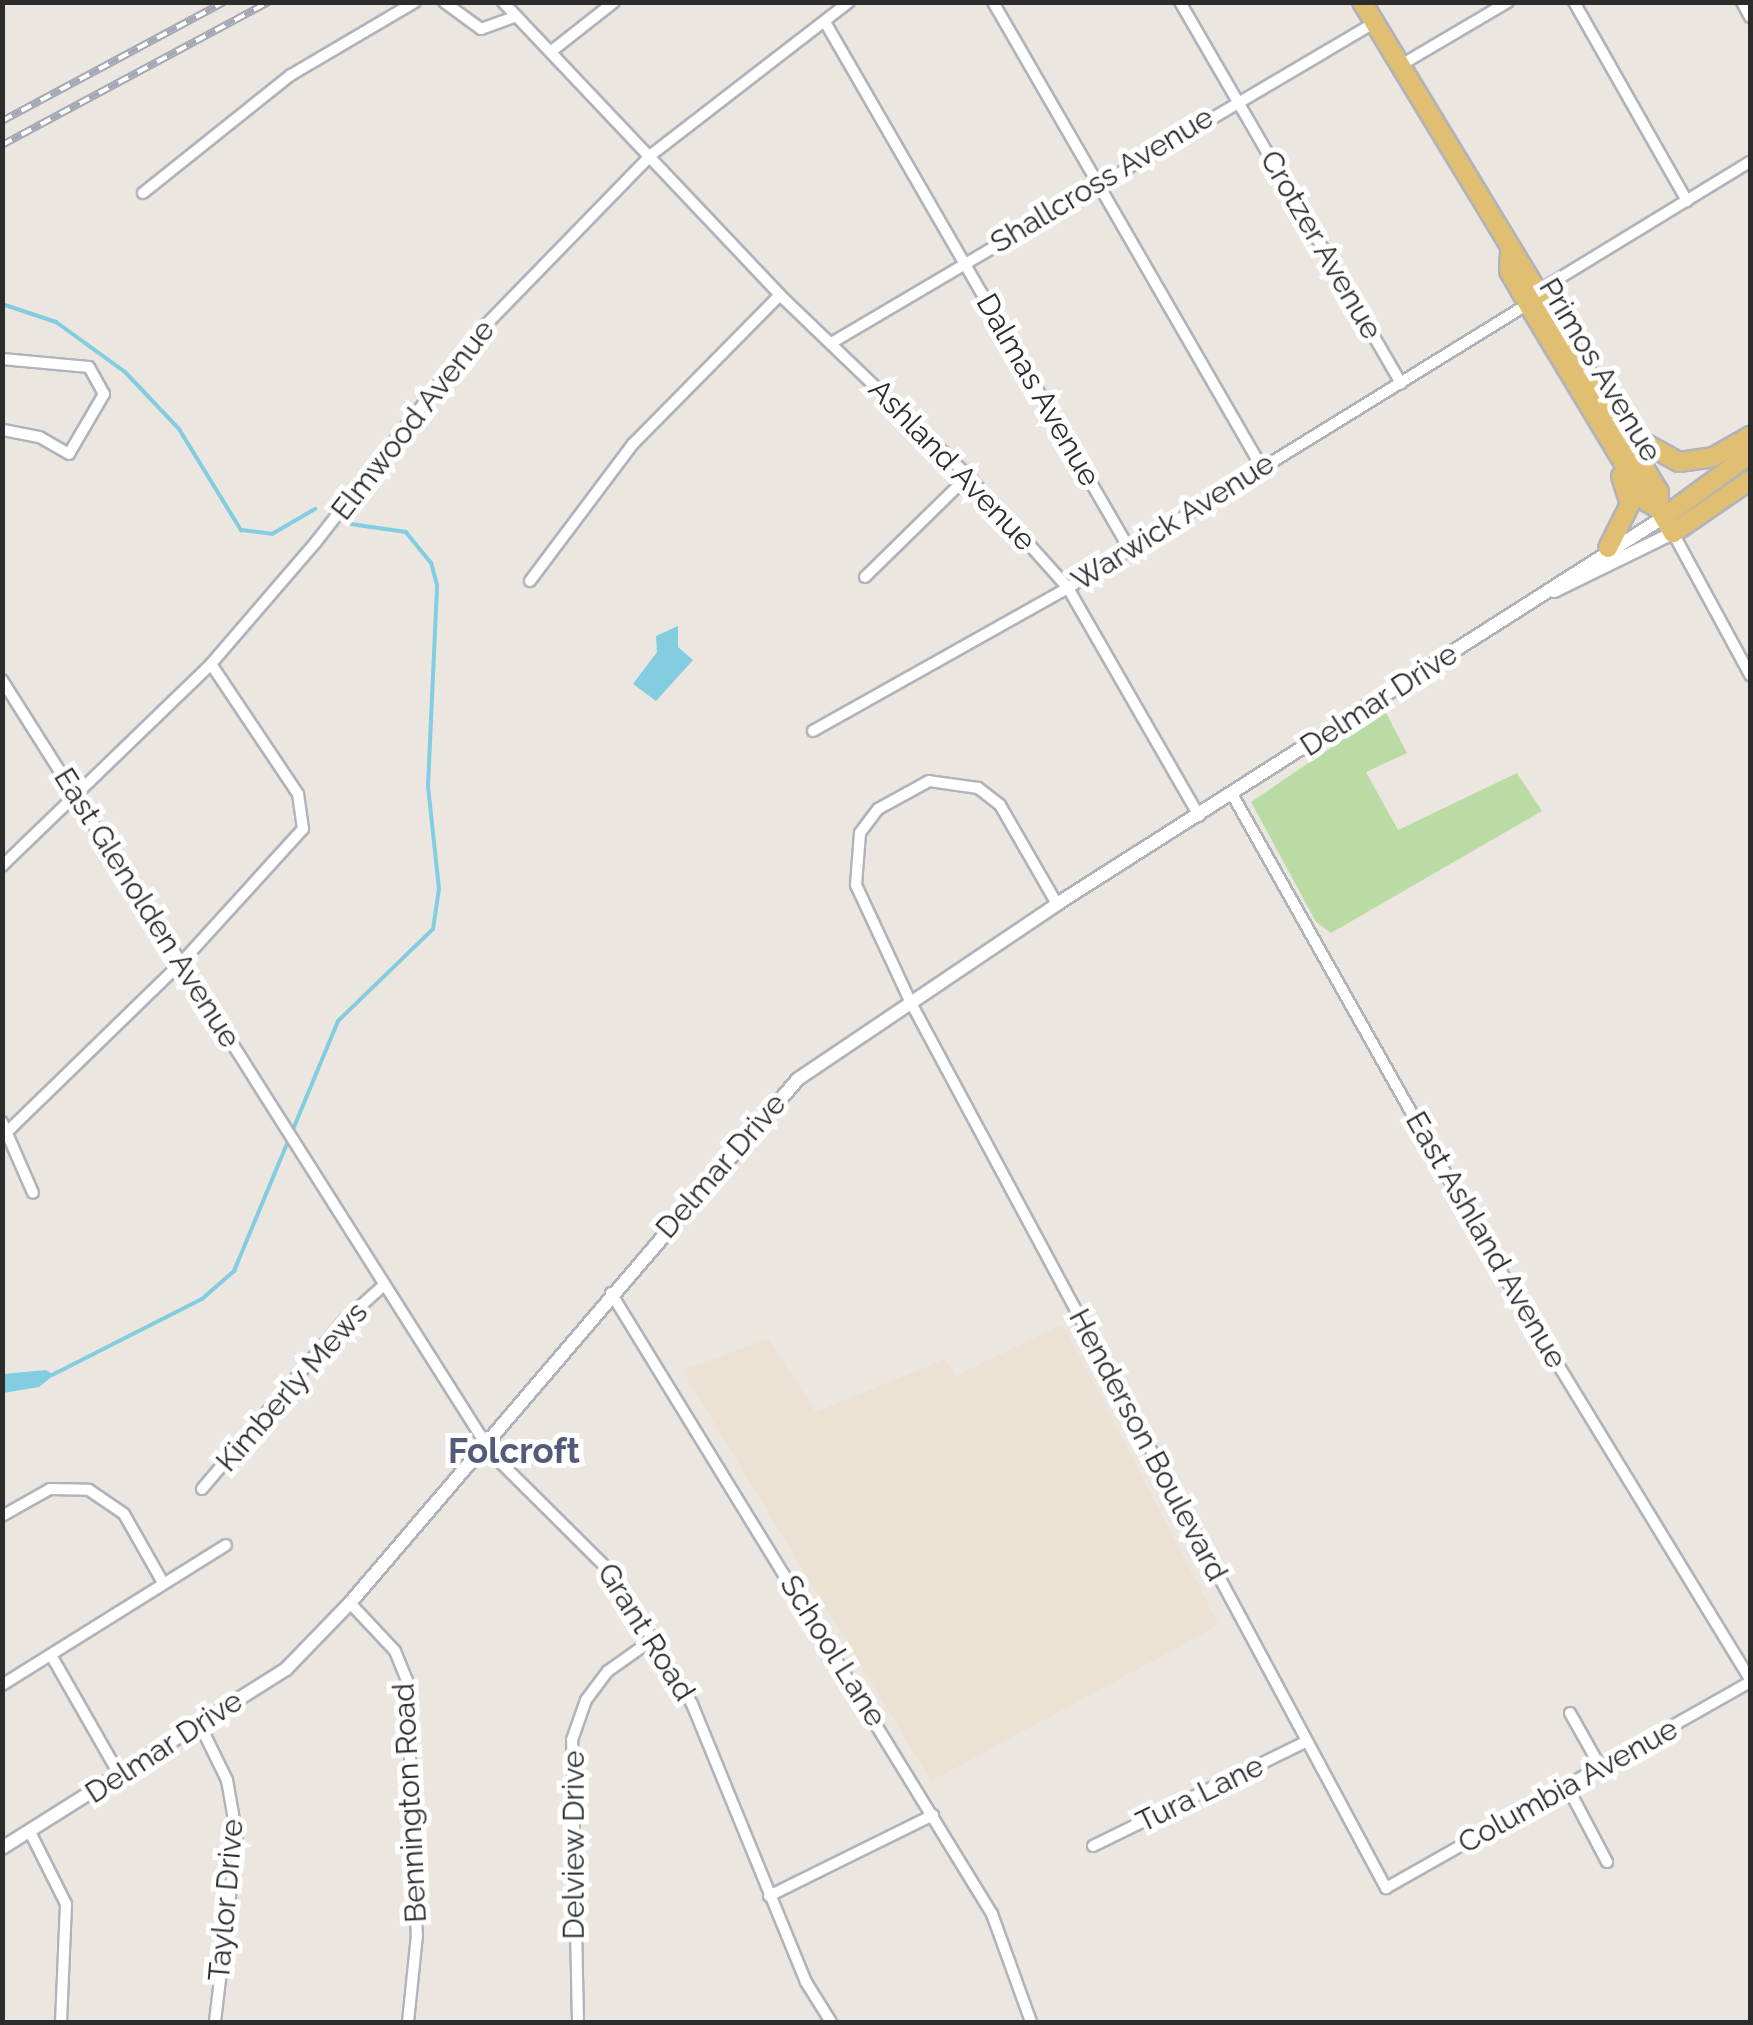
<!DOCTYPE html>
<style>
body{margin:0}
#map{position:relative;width:1753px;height:2025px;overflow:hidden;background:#ece6e1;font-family:Raleway,sans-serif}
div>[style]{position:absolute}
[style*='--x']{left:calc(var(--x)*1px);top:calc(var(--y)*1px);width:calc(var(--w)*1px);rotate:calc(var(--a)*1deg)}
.education>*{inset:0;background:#ebe2d3}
.green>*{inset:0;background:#bbdba5}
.water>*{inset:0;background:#82cde0}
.stream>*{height:4px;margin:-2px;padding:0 2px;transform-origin:2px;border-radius:2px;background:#82cde0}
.roads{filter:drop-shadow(2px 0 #b1b3bb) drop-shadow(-2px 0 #b1b3bb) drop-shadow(0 2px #b1b3bb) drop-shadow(0 -2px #b1b3bb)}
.minor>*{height:10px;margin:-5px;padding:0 5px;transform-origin:5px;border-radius:5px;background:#fff}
.tertiary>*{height:12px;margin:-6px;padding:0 6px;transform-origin:6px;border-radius:6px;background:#fff}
.primary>*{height:18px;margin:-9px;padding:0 9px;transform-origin:9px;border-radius:9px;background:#e0bf72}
.rail>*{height:8px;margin-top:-4px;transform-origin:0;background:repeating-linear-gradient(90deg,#fff 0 11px,#a4a7b4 0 22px);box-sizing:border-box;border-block:2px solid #a4a7b4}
span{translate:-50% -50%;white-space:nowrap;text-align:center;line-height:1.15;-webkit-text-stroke:10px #fff;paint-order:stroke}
.street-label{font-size:30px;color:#2c2c2c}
.quarter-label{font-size:35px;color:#525b78;font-weight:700}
.frame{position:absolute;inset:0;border:5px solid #2c2c2c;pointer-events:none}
</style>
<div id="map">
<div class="education">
<i style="clip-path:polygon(1063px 1324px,1219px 1625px,931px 1781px,682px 1370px,768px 1339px,816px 1412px,945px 1359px,956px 1376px)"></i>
</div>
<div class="green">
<i style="clip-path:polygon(1385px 711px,1407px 753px,1366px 772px,1398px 830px,1517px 773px,1542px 811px,1331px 933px,1316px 922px,1251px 802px)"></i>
</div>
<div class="water">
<i style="clip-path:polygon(678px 626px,678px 647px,693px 660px,656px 701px,633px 684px,657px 652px,656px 636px)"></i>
<i style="clip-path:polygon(46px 1370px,54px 1375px,39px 1387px,3px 1393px,3px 1374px)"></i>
</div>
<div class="stream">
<i style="--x:2;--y:304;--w:57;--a:18.4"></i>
<i style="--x:56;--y:322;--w:85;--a:35.9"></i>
<i style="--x:125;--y:372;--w:79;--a:46.5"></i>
<i style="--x:179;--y:429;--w:119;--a:58.5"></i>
<i style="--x:241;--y:530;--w:31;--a:7"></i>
<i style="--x:272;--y:534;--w:50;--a:-30.2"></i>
<i style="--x:52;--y:1375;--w:168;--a:-26.9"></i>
<i style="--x:202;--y:1299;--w:43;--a:-41.2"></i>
<i style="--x:234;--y:1271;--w:271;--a:-67.4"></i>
<i style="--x:338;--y:1021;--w:132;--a:-44.1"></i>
<i style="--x:433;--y:929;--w:40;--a:-81.5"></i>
<i style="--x:439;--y:889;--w:104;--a:-96.1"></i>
<i style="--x:428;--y:786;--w:201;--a:-87.4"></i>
<i style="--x:437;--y:585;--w:23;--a:-105"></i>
<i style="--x:431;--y:563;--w:40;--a:-129"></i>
<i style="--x:406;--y:532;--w:56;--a:-171.7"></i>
</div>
<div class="roads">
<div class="minor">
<i style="--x:444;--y:2;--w:46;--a:36.1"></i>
<i style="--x:481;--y:29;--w:37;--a:-20"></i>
<i style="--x:503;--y:2;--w:403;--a:46.6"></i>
<i style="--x:780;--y:295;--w:261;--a:43.9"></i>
<i style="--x:968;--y:476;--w:150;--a:48.2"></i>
<i style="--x:1068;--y:588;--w:263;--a:60.1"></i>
<i style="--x:993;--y:2;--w:536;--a:59.99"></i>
<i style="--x:1180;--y:2;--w:441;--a:59.9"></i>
<i style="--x:1574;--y:2;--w:229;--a:60.4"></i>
<i style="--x:1742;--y:2;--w:17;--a:62"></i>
<i style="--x:825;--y:22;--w:610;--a:59.99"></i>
<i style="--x:553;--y:50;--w:78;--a:-38.2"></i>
<i style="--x:1401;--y:65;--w:124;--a:-30.5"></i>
<i style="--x:143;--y:193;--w:189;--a:-38.6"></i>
<i style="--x:291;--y:75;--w:144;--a:-30.5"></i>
<i style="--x:1540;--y:290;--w:246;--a:-31.4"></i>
<i style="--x:833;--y:342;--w:628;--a:-30.53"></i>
<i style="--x:2;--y:359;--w:87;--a:5.3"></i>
<i style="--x:89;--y:367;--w:31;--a:61"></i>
<i style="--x:104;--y:394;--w:69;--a:120.3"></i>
<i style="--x:69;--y:454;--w:34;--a:-150"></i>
<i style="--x:39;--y:437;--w:38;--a:-169"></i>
<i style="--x:1673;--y:533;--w:162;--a:61.5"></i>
<i style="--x:865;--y:577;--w:144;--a:-44.4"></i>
<i style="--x:530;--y:581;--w:171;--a:-53.1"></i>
<i style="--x:633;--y:444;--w:209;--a:-45.4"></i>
<i style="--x:2;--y:680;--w:916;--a:57.66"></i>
<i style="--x:492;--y:1454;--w:169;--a:44.8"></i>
<i style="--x:612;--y:1573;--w:153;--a:58.6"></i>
<i style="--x:692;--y:1704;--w:300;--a:67.7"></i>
<i style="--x:806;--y:1982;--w:47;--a:58"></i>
<i style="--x:813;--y:731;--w:292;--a:-29.3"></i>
<i style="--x:1068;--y:588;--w:541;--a:-31.69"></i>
<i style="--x:1232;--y:794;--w:538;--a:60.62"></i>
<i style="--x:1496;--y:1263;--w:487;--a:58.6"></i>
<i style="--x:2;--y:866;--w:291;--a:-44"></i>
<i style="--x:211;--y:664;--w:161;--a:-49.3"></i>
<i style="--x:316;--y:542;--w:267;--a:-52.1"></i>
<i style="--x:480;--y:331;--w:245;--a:-45.8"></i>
<i style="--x:651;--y:155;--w:250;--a:-37.7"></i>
<i style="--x:1057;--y:904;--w:114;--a:-119.9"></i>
<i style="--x:1000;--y:805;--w:28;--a:-142"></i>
<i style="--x:978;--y:788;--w:49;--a:-171.9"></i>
<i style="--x:929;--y:781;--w:58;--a:151.2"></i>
<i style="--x:878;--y:809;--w:30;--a:127"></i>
<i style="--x:860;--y:833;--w:52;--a:94.4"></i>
<i style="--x:856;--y:885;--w:128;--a:65"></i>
<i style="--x:910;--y:1001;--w:1007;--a:61.78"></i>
<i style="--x:1386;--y:1888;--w:418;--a:-29.5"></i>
<i style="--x:2;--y:1122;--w:77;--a:66.4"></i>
<i style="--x:7;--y:1132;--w:241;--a:-44.2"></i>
<i style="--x:180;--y:964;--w:183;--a:-47.7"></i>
<i style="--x:303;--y:829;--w:35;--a:-98"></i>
<i style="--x:298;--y:794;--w:156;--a:-123.8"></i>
<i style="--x:611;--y:1293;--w:729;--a:58.47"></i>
<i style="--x:992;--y:1914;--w:115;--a:70.1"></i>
<i style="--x:202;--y:1489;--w:221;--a:-49.8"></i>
<i style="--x:345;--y:1320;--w:52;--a:-41.9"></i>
<i style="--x:2;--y:1516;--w:55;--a:-29.4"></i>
<i style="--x:50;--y:1489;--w:39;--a:1"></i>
<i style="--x:89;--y:1490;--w:42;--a:34.4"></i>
<i style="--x:124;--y:1514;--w:77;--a:60.4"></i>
<i style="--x:350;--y:1603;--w:66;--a:46.8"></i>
<i style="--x:395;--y:1651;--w:31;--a:68"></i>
<i style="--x:407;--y:1680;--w:255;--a:87.8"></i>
<i style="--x:417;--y:1935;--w:87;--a:95.9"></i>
<i style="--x:51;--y:1655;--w:139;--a:60.3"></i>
<i style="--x:2;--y:1685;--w:264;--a:-32"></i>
<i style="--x:1570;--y:1713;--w:63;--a:60.6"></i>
<i style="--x:200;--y:1725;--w:61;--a:63.9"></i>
<i style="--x:227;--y:1780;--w:58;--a:80"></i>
<i style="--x:237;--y:1837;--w:186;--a:96.8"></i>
<i style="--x:1567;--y:1786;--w:86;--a:62.2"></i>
<i style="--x:31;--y:1834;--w:78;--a:63.4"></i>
<i style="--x:66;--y:1904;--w:118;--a:92.4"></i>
<i style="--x:1093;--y:1846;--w:238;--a:-26.1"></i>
<i style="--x:769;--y:1896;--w:183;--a:-26.3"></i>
<i style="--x:578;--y:2022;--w:282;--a:-91.2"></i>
<i style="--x:572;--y:1740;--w:42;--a:-70.7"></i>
<i style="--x:586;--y:1700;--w:36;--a:-53"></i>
<i style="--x:608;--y:1671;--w:54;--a:-35.2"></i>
</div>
<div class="tertiary">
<i style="--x:1554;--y:591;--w:132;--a:-26"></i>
<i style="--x:2;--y:1848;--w:336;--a:-32.2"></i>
<i style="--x:286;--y:1669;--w:92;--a:-45.9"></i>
<i style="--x:350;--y:1603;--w:689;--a:-49.47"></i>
<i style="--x:798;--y:1079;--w:313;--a:-34"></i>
<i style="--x:1057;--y:904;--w:720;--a:-32.52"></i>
</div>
<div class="primary">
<i style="--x:1362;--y:2;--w:573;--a:58.78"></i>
<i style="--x:1659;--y:492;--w:17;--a:90"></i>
<i style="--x:1510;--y:252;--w:19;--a:93"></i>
<i style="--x:1509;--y:271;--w:38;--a:60"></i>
<i style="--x:1528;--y:304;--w:231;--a:59"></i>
<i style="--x:1647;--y:502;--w:14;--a:30"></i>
<i style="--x:1659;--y:509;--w:28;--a:60"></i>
<i style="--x:1673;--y:533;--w:93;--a:-34.5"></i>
<i style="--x:1630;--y:435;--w:56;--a:28.9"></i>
<i style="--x:1679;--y:462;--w:34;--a:-8"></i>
<i style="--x:1713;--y:457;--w:43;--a:-29.6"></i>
<i style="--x:1664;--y:517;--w:107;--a:-36.2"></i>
<i style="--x:1608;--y:548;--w:49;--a:-63.4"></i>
<i style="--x:1630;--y:504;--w:29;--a:-108"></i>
</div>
</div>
<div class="rail">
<i style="--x:2;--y:121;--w:252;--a:-28.2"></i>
<i style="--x:2;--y:145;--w:303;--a:-28.2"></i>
</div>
<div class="street-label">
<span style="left:1102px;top:180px;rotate:-31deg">Shallcross Avenue</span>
<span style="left:1321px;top:245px;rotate:60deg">Crotzer Avenue</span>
<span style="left:1600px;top:370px;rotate:59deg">Primos Avenue</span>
<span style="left:1038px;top:390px;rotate:60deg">Dalmas Avenue</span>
<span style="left:413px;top:420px;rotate:-52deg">Elmwood Avenue</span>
<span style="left:952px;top:465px;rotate:46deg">Ashland Avenue</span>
<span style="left:1173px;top:522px;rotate:-32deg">Warwick Avenue</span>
<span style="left:1379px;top:700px;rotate:-33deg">Delmar Drive</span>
<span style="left:147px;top:908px;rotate:58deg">East Glenolden Avenue</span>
<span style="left:721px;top:1166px;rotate:-49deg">Delmar Drive</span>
<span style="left:1486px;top:1240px;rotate:60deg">East Ashland Avenue</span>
<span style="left:292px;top:1387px;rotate:-49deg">Kimberly Mews</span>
<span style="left:1148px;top:1445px;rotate:62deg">Henderson Boulevard</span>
<span style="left:646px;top:1632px;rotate:58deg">Grant Road</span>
<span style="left:833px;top:1651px;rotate:58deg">School Lane</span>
<span style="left:164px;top:1747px;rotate:-33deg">Delmar Drive</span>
<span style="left:1568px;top:1786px;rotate:-29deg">Columbia Avenue</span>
<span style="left:1200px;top:1794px;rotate:-26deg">Tura Lane</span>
<span style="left:410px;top:1803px;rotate:-93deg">Bennington Road</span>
<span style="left:574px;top:1845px;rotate:-90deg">Delview Drive</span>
<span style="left:226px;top:1900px;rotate:-85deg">Taylor Drive</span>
</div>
<div class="quarter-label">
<span style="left:514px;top:1451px">Folcroft</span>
</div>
<div class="frame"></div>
</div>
